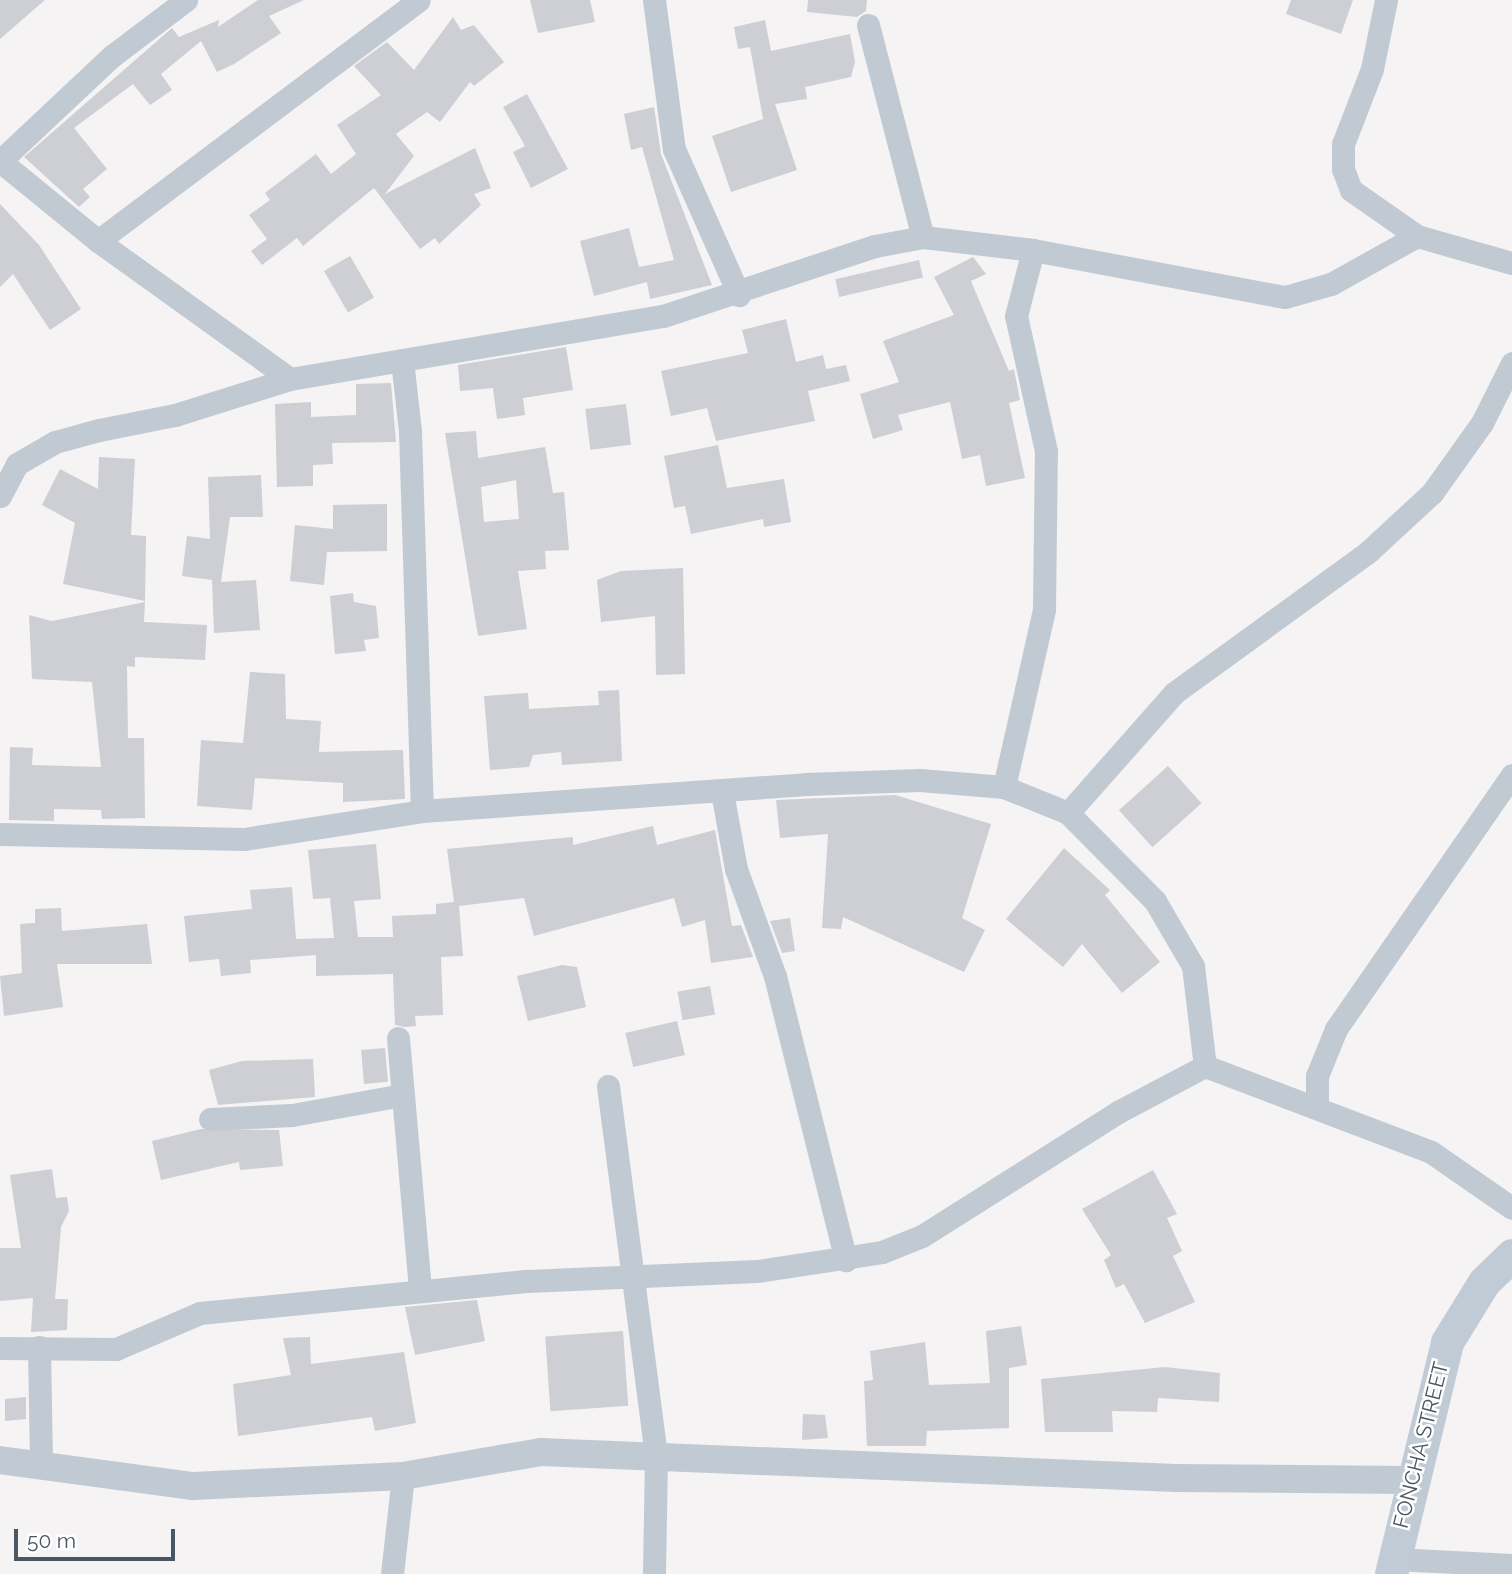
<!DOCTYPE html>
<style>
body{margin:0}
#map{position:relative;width:1512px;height:1574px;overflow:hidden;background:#f5f3f3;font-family:Raleway,sans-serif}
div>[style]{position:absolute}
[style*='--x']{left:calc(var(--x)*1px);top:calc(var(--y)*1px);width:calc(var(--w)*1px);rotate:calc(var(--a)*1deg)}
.building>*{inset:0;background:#cdcfd5;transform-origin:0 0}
.minor>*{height:23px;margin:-11.5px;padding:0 11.5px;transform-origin:11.5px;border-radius:11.5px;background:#c1cad2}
.tertiary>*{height:28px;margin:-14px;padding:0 14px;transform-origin:14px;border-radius:14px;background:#c1cad2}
.secondary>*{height:33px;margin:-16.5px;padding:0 16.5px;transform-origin:16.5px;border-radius:16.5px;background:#c1cbd6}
span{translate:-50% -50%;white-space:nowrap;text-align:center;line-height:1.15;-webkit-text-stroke:5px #fff;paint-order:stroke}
.street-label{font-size:21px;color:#4a5661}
.scale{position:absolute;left:14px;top:1529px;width:161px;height:32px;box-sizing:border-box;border:4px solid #4a5661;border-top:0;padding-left:9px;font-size:21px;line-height:24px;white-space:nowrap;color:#4a5661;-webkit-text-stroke:5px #fff;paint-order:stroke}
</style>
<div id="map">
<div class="building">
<i style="clip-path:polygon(0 0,45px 0,0 39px)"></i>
<i style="clip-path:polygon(258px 0,304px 0,269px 16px,281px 33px,234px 64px,217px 72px,201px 41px,161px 74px,172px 90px,150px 105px,133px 84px,74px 128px,107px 169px,83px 189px,90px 197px,79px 207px,24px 157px,172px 28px,179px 37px,219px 20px,218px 27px)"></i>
<i style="clip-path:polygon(530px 0,590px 0,595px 22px,538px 33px)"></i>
<i style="clip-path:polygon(808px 0,867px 0,866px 11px,857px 17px,807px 12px)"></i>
<i style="clip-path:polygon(1291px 0,1353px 0,1341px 34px,1286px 14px)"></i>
<i style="clip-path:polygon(453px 17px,461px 30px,474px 25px,504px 62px,474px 86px,470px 82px,440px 122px,427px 112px,396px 134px,414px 156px,385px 194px,475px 148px,491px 188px,474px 194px,481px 205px,439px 244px,435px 238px,420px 249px,374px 188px,303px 246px,297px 238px,262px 265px,251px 251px,267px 239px,249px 215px,270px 200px,265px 193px,316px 154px,331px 174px,356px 154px,337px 125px,381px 95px,354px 66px,387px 42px,414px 70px)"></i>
<i style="clip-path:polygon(765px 20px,771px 51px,850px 34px,855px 62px,851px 77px,805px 87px,807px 99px,775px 104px,797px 170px,731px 192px,712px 136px,763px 119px,750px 47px,738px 49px,734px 27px)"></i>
<i style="clip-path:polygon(527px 94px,568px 169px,531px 188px,513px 152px,525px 146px,503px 107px)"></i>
<i style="clip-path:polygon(654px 107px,661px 154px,712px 285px,650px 299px,647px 282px,594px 296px,580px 241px,629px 228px,639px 267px,674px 260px,642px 147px,631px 150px,624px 114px)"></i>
<i style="clip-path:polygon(0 204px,39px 245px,81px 309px,50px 330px,13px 274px,0 287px)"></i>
<i style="left:350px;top:256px;width:48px;height:30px;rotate:60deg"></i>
<i style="clip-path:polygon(973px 257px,986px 274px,971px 281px,1009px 371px,1014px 369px,1020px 400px,1009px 403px,1025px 478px,986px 486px,980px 455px,962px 459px,950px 402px,898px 415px,903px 430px,873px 439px,860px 394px,899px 382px,883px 341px,954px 315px,934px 277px)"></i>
<i style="left:919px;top:260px;width:18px;height:86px;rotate:77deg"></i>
<i style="clip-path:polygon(786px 319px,796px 362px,823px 355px,826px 369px,846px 365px,850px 381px,808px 391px,815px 421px,716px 441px,707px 408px,671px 416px,661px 371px,748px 353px,742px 330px)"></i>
<i style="clip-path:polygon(566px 347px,573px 390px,523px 398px,525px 415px,497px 419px,493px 388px,460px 391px,458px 365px)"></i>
<i style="clip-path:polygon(391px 383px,396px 442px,332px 443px,333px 464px,313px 465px,313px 486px,277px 487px,275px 404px,311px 402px,311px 417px,356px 415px,356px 384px)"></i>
<i style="left:626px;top:404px;width:41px;height:41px;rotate:83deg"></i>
<i style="clip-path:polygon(evenodd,476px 431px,478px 458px,545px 447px,553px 493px,564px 492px,569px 550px,545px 551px,546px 569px,518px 571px,527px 629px,478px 636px,445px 433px,476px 431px,516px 480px,519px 519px,484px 522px,481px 487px,516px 480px)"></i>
<i style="clip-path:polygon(718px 445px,727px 488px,784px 479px,791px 522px,764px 527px,763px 519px,691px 534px,685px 506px,674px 508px,664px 456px)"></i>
<i style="clip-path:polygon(99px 457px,135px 459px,131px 535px,146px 536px,145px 601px,63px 584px,75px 523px,42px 505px,60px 469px,98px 489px)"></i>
<i style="clip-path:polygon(261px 475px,263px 517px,230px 517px,221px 582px,256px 580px,260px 630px,214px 633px,212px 580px,182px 576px,187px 536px,210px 539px,208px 477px)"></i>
<i style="clip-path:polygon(387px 504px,387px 551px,327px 552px,324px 585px,290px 581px,295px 525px,333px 529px,333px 505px)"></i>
<i style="clip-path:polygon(683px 568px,685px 674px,656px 675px,655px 616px,601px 622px,597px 580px,621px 571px)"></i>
<i style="clip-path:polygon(353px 593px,354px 602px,376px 606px,379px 638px,364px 640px,366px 651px,335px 654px,330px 596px)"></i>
<i style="clip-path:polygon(145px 602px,144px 622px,207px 625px,205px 660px,135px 657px,135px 667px,127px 666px,128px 738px,144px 738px,145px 818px,102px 819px,101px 810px,54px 809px,54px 821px,9px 820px,10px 747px,33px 748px,32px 765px,101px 767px,92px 682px,32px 679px,29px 615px,52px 621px)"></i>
<i style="clip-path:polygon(250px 672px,285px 674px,286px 719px,321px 721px,319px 752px,403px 750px,405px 799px,343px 802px,343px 783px,255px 778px,252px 810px,197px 806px,201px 740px,243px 743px)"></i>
<i style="clip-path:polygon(619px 690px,622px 761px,562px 765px,561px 752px,533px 755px,529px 767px,490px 770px,484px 696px,528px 693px,529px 709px,599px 705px,598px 691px)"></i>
<i style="left:1168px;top:766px;width:50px;height:66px;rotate:48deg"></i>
<i style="clip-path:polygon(895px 795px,991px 824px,962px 918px,985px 930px,964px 972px,843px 917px,841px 929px,822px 928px,828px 834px,780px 838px,776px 800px)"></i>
<i style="clip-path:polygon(653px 826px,657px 845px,715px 830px,732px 926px,741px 925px,753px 957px,711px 963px,705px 920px,682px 927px,674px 898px,534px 936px,524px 898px,459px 906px,463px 956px,441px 957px,443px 1015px,415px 1016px,416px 1026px,405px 1027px,395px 1025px,393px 974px,316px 976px,316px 955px,250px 960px,251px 973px,221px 976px,219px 959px,189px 962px,184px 916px,252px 909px,250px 890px,292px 887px,296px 939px,334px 938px,330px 898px,313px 899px,308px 850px,376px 844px,381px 899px,354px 901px,358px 937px,393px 937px,392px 916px,436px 914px,436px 904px,454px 902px,447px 849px,573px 837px,573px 845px)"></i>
<i style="clip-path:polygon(1064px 848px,1110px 890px,1105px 895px,1160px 962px,1122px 993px,1082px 944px,1063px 967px,1006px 919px)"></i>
<i style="clip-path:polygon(61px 908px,62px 931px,147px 924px,152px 964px,57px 964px,63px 1007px,4px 1016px,0 976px,22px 973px,20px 924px,35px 923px,35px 909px)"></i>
<i style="clip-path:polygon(790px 918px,795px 951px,782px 953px,770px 921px)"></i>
<i style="clip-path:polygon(562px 965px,577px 967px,586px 1007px,528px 1021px,517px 976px)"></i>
<i style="left:710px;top:986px;width:29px;height:33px;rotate:80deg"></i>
<i style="left:677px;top:1021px;width:35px;height:53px;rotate:77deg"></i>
<i style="left:385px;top:1048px;width:34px;height:24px;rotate:85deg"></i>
<i style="clip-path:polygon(313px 1059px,315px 1097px,218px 1105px,209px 1070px,242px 1061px)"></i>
<i style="clip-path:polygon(201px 1129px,279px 1130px,283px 1166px,240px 1170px,239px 1162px,161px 1180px,152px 1141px)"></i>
<i style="clip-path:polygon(52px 1169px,56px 1198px,67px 1197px,69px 1211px,61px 1227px,55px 1299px,68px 1299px,67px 1330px,31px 1332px,33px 1298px,0 1301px,0 1248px,21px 1248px,10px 1175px)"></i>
<i style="clip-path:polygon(1153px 1170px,1177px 1214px,1167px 1218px,1182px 1251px,1173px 1256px,1195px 1302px,1145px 1323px,1124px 1284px,1116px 1288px,1104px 1260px,1111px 1255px,1082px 1209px)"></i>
<i style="clip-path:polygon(477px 1300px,485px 1341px,415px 1355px,405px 1307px)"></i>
<i style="clip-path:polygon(1021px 1326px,1027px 1365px,1009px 1368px,1009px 1428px,927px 1431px,926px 1446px,867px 1446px,864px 1381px,873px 1380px,870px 1351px,925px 1342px,929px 1385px,990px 1383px,986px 1331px)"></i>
<i style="left:623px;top:1331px;width:75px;height:78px;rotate:86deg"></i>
<i style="clip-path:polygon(310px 1337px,311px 1364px,404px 1352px,416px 1423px,375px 1431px,372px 1417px,238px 1436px,233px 1384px,291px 1375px,283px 1338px)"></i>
<i style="clip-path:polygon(1165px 1367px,1220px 1373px,1219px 1402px,1158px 1398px,1157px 1412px,1112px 1411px,1113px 1432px,1045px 1432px,1041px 1379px)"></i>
<i style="clip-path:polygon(26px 1397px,26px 1419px,5px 1421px,5px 1399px)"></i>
<i style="clip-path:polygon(803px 1414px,825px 1415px,828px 1438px,802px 1440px)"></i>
</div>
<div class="minor">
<i style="--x:654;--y:0;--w:150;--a:82.4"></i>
<i style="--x:674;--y:149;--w:160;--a:66"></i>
<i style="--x:1386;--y:0;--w:70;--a:101.5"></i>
<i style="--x:1372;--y:69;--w:80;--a:111.1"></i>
<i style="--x:1343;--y:144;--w:25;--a:90"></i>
<i style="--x:1343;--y:169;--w:22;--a:69"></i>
<i style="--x:1351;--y:190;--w:80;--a:34.9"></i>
<i style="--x:868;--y:25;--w:219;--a:75.5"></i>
<i style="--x:0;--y:161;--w:127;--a:39.2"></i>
<i style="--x:98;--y:241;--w:236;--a:35.7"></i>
<i style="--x:0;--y:161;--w:154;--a:-43.2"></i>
<i style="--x:112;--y:56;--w:93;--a:-37.1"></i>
<i style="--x:98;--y:241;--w:401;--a:-36.9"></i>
<i style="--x:402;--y:360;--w:71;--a:83.6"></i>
<i style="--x:410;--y:431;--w:380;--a:88.2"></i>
<i style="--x:0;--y:496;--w:36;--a:-62"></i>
<i style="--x:17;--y:464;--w:44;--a:-30.1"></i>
<i style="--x:55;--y:442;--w:46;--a:-15.3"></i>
<i style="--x:99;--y:430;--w:77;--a:-11.2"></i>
<i style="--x:175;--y:415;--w:121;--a:-17.4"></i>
<i style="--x:290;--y:379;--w:378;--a:-9.6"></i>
<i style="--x:663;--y:316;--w:223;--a:-18.3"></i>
<i style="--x:875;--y:246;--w:49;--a:-10.6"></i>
<i style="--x:923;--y:237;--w:111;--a:6.7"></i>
<i style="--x:1033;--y:250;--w:256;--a:10.6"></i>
<i style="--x:1285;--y:297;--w:48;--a:-15.8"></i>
<i style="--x:1331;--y:284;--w:98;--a:-29.2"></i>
<i style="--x:1417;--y:236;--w:99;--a:15.9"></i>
<i style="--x:1004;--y:787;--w:182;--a:-77.3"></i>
<i style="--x:1044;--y:609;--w:158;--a:-89.3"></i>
<i style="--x:1046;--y:451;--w:138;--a:-102.5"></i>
<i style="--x:1016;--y:316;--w:68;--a:-75.6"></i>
<i style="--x:722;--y:792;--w:78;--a:79.7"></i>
<i style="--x:736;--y:869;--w:114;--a:70"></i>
<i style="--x:775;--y:976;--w:293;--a:76"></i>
<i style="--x:1068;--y:813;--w:160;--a:-48.5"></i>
<i style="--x:1174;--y:693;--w:240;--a:-36"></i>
<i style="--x:1368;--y:552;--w:87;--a:-42.7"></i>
<i style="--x:1432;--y:493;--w:86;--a:-54.5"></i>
<i style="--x:1482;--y:423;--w:67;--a:-63.4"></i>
<i style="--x:0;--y:834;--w:244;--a:1.2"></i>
<i style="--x:244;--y:839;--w:180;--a:-8.9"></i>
<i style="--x:422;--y:811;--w:385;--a:-4"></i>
<i style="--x:806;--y:784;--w:114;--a:-2"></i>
<i style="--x:920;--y:780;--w:84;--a:4.8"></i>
<i style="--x:1004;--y:787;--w:69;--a:22.1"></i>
<i style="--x:1068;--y:813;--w:124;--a:45.3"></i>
<i style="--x:1155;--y:901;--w:75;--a:59.7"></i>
<i style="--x:1193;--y:966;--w:101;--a:83.2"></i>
<i style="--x:398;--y:1038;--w:253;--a:85"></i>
<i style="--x:608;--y:1086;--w:374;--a:82.6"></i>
<i style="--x:656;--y:1457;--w:117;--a:91"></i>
<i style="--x:1317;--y:1104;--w:28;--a:-90"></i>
<i style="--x:1317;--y:1076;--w:51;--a:-68"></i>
<i style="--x:1336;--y:1029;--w:309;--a:-55.3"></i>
<i style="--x:210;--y:1119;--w:82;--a:-2.8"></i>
<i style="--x:292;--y:1115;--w:112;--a:-10.3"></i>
<i style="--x:39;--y:1347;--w:118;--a:89"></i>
<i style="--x:0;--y:1348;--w:116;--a:0.5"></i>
<i style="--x:116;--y:1349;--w:91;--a:-23.2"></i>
<i style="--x:200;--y:1313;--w:330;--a:-5.6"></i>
<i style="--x:528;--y:1281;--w:229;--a:-2.5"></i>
<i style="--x:757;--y:1271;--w:126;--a:-8.6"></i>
<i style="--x:882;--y:1252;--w:43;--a:-21.8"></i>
<i style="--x:922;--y:1236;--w:232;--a:-32.3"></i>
<i style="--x:1118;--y:1112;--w:98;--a:-27.9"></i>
<i style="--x:1205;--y:1066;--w:242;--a:20.8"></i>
<i style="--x:1431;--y:1152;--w:98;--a:34.7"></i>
<i style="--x:1395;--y:1559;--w:117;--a:2.9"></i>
<i style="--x:392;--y:1574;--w:99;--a:-83.6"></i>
</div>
<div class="tertiary">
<i style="--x:0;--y:1460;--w:195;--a:7.7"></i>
<i style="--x:193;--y:1486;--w:210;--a:-2.7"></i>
<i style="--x:403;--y:1476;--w:140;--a:-9.9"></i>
<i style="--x:541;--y:1452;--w:635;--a:2.35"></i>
<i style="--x:1175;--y:1478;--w:235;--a:0.5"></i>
</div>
<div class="secondary">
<i style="--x:1391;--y:1574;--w:239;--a:-76.4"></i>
<i style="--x:1447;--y:1342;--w:70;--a:-58.3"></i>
<i style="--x:1484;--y:1282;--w:39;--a:-44"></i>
</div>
<div class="street-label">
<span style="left:1421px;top:1445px;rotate:-76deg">FONCHA STREET</span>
</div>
<div class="scale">50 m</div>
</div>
